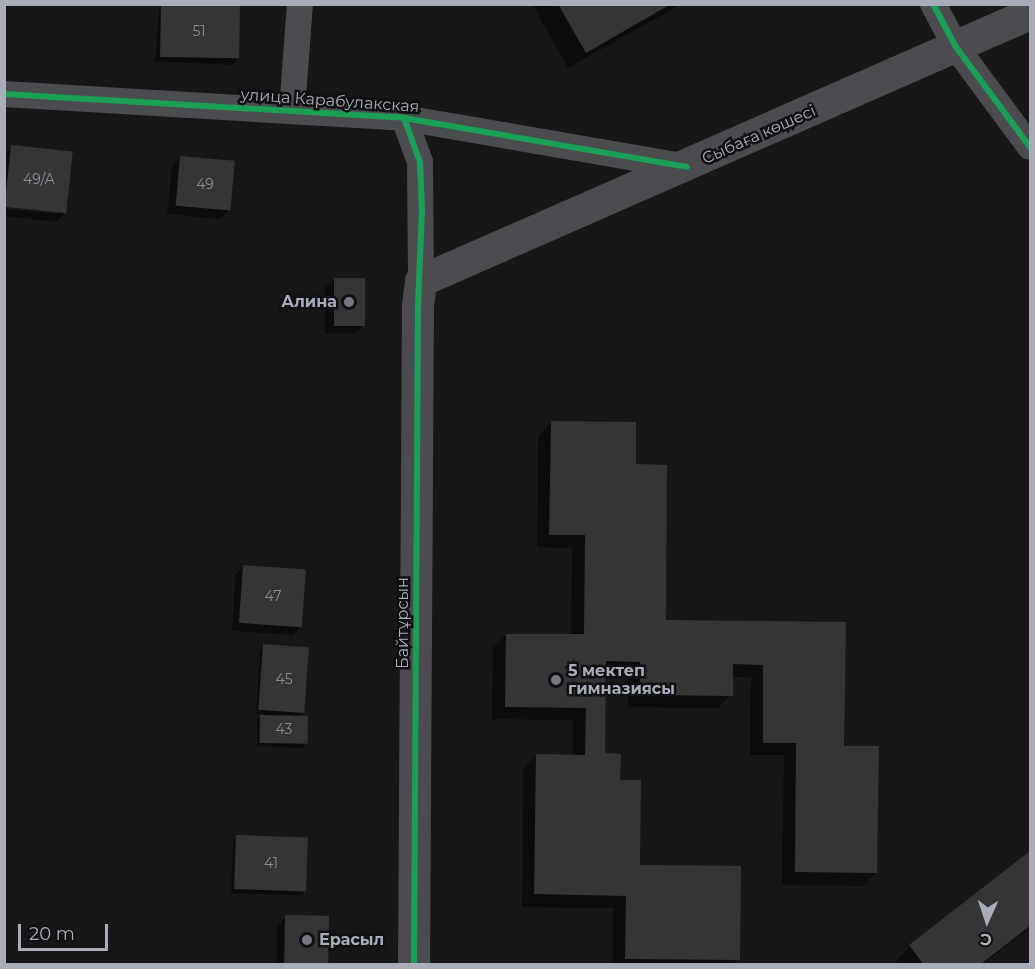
<!DOCTYPE html>
<meta charset="utf-8">
<style>
body{margin:0}
#map{position:relative;width:1035px;height:969px;overflow:hidden;background:#171717;font-family:Montserrat,sans-serif}
div>[style]{position:absolute}
[style*='--x']{left:calc(var(--x)*1px);top:calc(var(--y)*1px);width:calc(var(--w)*1px);rotate:calc(var(--a)*1deg)}
.shadow>*{inset:0;background:#0007}
.building>*{inset:0;background:#353536;transform-origin:0 0}
.minor>*{height:26px;margin:-13px;padding:0 13px;transform-origin:13px;border-radius:13px;background:#4b4c50}
.tertiary>*{height:32px;margin:-16px;padding:0 16px;transform-origin:16px;border-radius:16px;background:#4b4c50}
.cycleway>*{height:6px;margin:-3px;padding:0 3px;transform-origin:3px;border-radius:3px;background:#1a9f57}
.dots>*{width:16px;height:16px;translate:-50% -50%;box-sizing:border-box;border:3px solid #111113;border-radius:50%}
span{translate:-50% -50%;white-space:nowrap;text-align:center;line-height:1.15;-webkit-text-stroke:5px #111113;paint-order:stroke}
.number-label{font-size:14px;color:#8b8f98}
.number-label span{-webkit-text-stroke-width:0}
.street-label{font-size:16px;color:#a8adb8}
.poi-label{font-size:16px;color:#a8adb8;font-weight:700}
.right{translate:-100% -50%;text-align:right}
.left{translate:0 -50%;text-align:left}
.frame{position:absolute;inset:0;border:6px solid #a8adb8;pointer-events:none}
.north{position:absolute;left:957px;top:891px;width:60px;height:60px;-webkit-text-stroke:4px #111113;paint-order:stroke;rotate:183deg;font-size:16px;font-weight:700;line-height:24px;text-align:center;color:#a8adb8}
.north::after{content:'';display:block;margin:auto;width:21px;height:27px;background:#a8adb8;clip-path:polygon(50% 0,100% 100%,50% 72%,0 100%)}
.scale{position:absolute;left:18px;top:924px;width:90px;height:27px;box-sizing:border-box;border:3px solid #a8adb8;border-top:0;padding-left:8px;font-size:18px;line-height:21px;white-space:nowrap;color:#a8adb8;-webkit-text-stroke:4px #111113;paint-order:stroke}
</style>
<div id="map">
<div class="shadow">
<i style="clip-path:polygon(160px 4px,239px 6px,236px 61px,232px 65px,155px 61px)"></i>
<i style="clip-path:polygon(532px 4px,681px 4px,568px 68px)"></i>
<i style="clip-path:polygon(11px 147px,65px 213px,56px 222px,4px 216px,4px 209px,59px 214px,59px 211px,4px 206px,4px 154px)"></i>
<i style="clip-path:polygon(181px 157px,228px 211px,219px 219px,167px 214px,172px 166px)"></i>
<i style="clip-path:polygon(334px 279px,364px 325px,355px 333px,325px 334px,325px 288px)"></i>
<i style="clip-path:polygon(551px 423px,634px 465px,664px 622px,844px 624px,843px 748px,876px 873px,863px 886px,782px 885px,784px 755px,750px 755px,751px 677px,732px 677px,731px 695px,718px 708px,628px 707px,628px 675px,605px 674px,604px 755px,619px 781px,639px 867px,738px 959px,733px 964px,613px 964px,613px 908px,522px 907px,523px 769px,536px 756px,573px 756px,573px 720px,492px 719px,493px 648px,506px 635px,571px 636px,572px 548px,537px 547px,538px 436px)"></i>
<i style="clip-path:polygon(244px 566px,302px 626px,293px 635px,232px 631px,235px 575px)"></i>
<i style="clip-path:polygon(264px 646px,304px 712px,299px 717px,306px 744px,302px 748px,257px 746px,257px 720px,263px 714px,256px 714px,260px 650px)"></i>
<i style="clip-path:polygon(237px 837px,305px 891px,301px 895px,231px 893px,233px 841px)"></i>
<i style="clip-path:polygon(1030px 852px,1030px 928px,983px 964px,894px 964px,909px 947px)"></i>
<i style="clip-path:polygon(286px 917px,328px 917px,327px 964px,277px 964px,277px 926px)"></i>
</div>
<div class="building">
<i style="left:161px;top:4px;width:79px;height:53px;rotate:1deg"></i>
<i style="clip-path:polygon(558px 4px,671px 4px,586px 53px)"></i>
<i style="left:11px;top:145px;width:62px;height:62px;rotate:6deg"></i>
<i style="left:180px;top:156px;width:55px;height:50px;rotate:5deg"></i>
<i style="left:334px;top:278px;width:31px;height:48px"></i>
<i style="clip-path:polygon(551px 421px,636px 422px,636px 464px,667px 465px,666px 620px,846px 622px,844px 746px,879px 746px,877px 873px,795px 872px,796px 743px,763px 743px,763px 665px,733px 664px,733px 696px,640px 695px,640px 662px,606px 661px,605px 753px,621px 754px,620px 780px,641px 780px,640px 865px,741px 866px,740px 960px,625px 959px,626px 896px,534px 894px,536px 754px,585px 755px,586px 708px,505px 707px,506px 634px,584px 634px,585px 535px,549px 535px)"></i>
<i style="left:243px;top:565px;width:63px;height:58px;rotate:4deg"></i>
<i style="left:263px;top:644px;width:46px;height:66px;rotate:4deg"></i>
<i style="left:260px;top:715px;width:48px;height:28px;rotate:1deg"></i>
<i style="left:236px;top:835px;width:72px;height:54px;rotate:2deg"></i>
<i style="clip-path:polygon(1030px 851px,1030px 926px,981px 964px,923px 964px,909px 945px)"></i>
<i style="left:285px;top:915px;width:44px;height:49px;rotate:1deg"></i>
</div>
<div class="minor">
<i style="--x:933;--y:4;--w:49;--a:61.9"></i>
<i style="--x:956;--y:47;--w:124;--a:53.5"></i>
<i style="--x:4;--y:94;--w:401;--a:3.4"></i>
<i style="--x:404;--y:118;--w:287;--a:9.8"></i>
<i style="--x:292;--y:110;--w:106;--a:-85.7"></i>
<i style="--x:404;--y:118;--w:47;--a:70"></i>
<i style="--x:420;--y:162;--w:119;--a:89.5"></i>
</div>
<div class="tertiary">
<i style="--x:414;--y:964;--w:658;--a:-89.65"></i>
<i style="--x:418;--y:306;--w:25;--a:-83"></i>
<i style="--x:421;--y:281;--w:665;--a:-23.67"></i>
</div>
<div class="cycleway">
<i style="--x:933;--y:4;--w:49;--a:61.9"></i>
<i style="--x:956;--y:47;--w:124;--a:53.5"></i>
<i style="--x:4;--y:94;--w:401;--a:3.4"></i>
<i style="--x:404;--y:118;--w:287;--a:9.8"></i>
<i style="--x:404;--y:118;--w:47;--a:70"></i>
<i style="--x:420;--y:162;--w:48;--a:87.6"></i>
<i style="--x:422;--y:210;--w:96;--a:92.4"></i>
<i style="--x:418;--y:306;--w:658;--a:90.35"></i>
</div>
<div class="dots">
<i style="left:349px;top:302px;background:#757880"></i>
<i style="left:556px;top:680px;background:#757880"></i>
<i style="left:307px;top:940px;background:#757880"></i>
</div>
<div class="number-label">
<span style="left:199px;top:31px">51</span>
<span style="left:39px;top:179px">49/А</span>
<span style="left:205px;top:184px">49</span>
<span style="left:273px;top:596px">47</span>
<span style="left:284px;top:679px">45</span>
<span style="left:284px;top:729px">43</span>
<span style="left:271px;top:863px">41</span>
</div>
<div class="street-label">
<span style="left:330px;top:101px;rotate:4deg">улица Карабулакская</span>
<span style="left:759px;top:135px;rotate:-24deg">Сыбаға көшесі</span>
<span style="left:403px;top:623px;rotate:-90deg">Байтұрсын</span>
</div>
<div class="poi-label">
<span class="right" style="left:337px;top:302px">Алина</span>
<span class="left" style="left:568px;top:680px">5 мектеп<br>гимназиясы</span>
<span class="left" style="left:319px;top:940px">Ерасыл</span>
</div>
<div class="frame"></div>
<div class="north">С</div>
<div class="scale">20 m</div>
</div>
